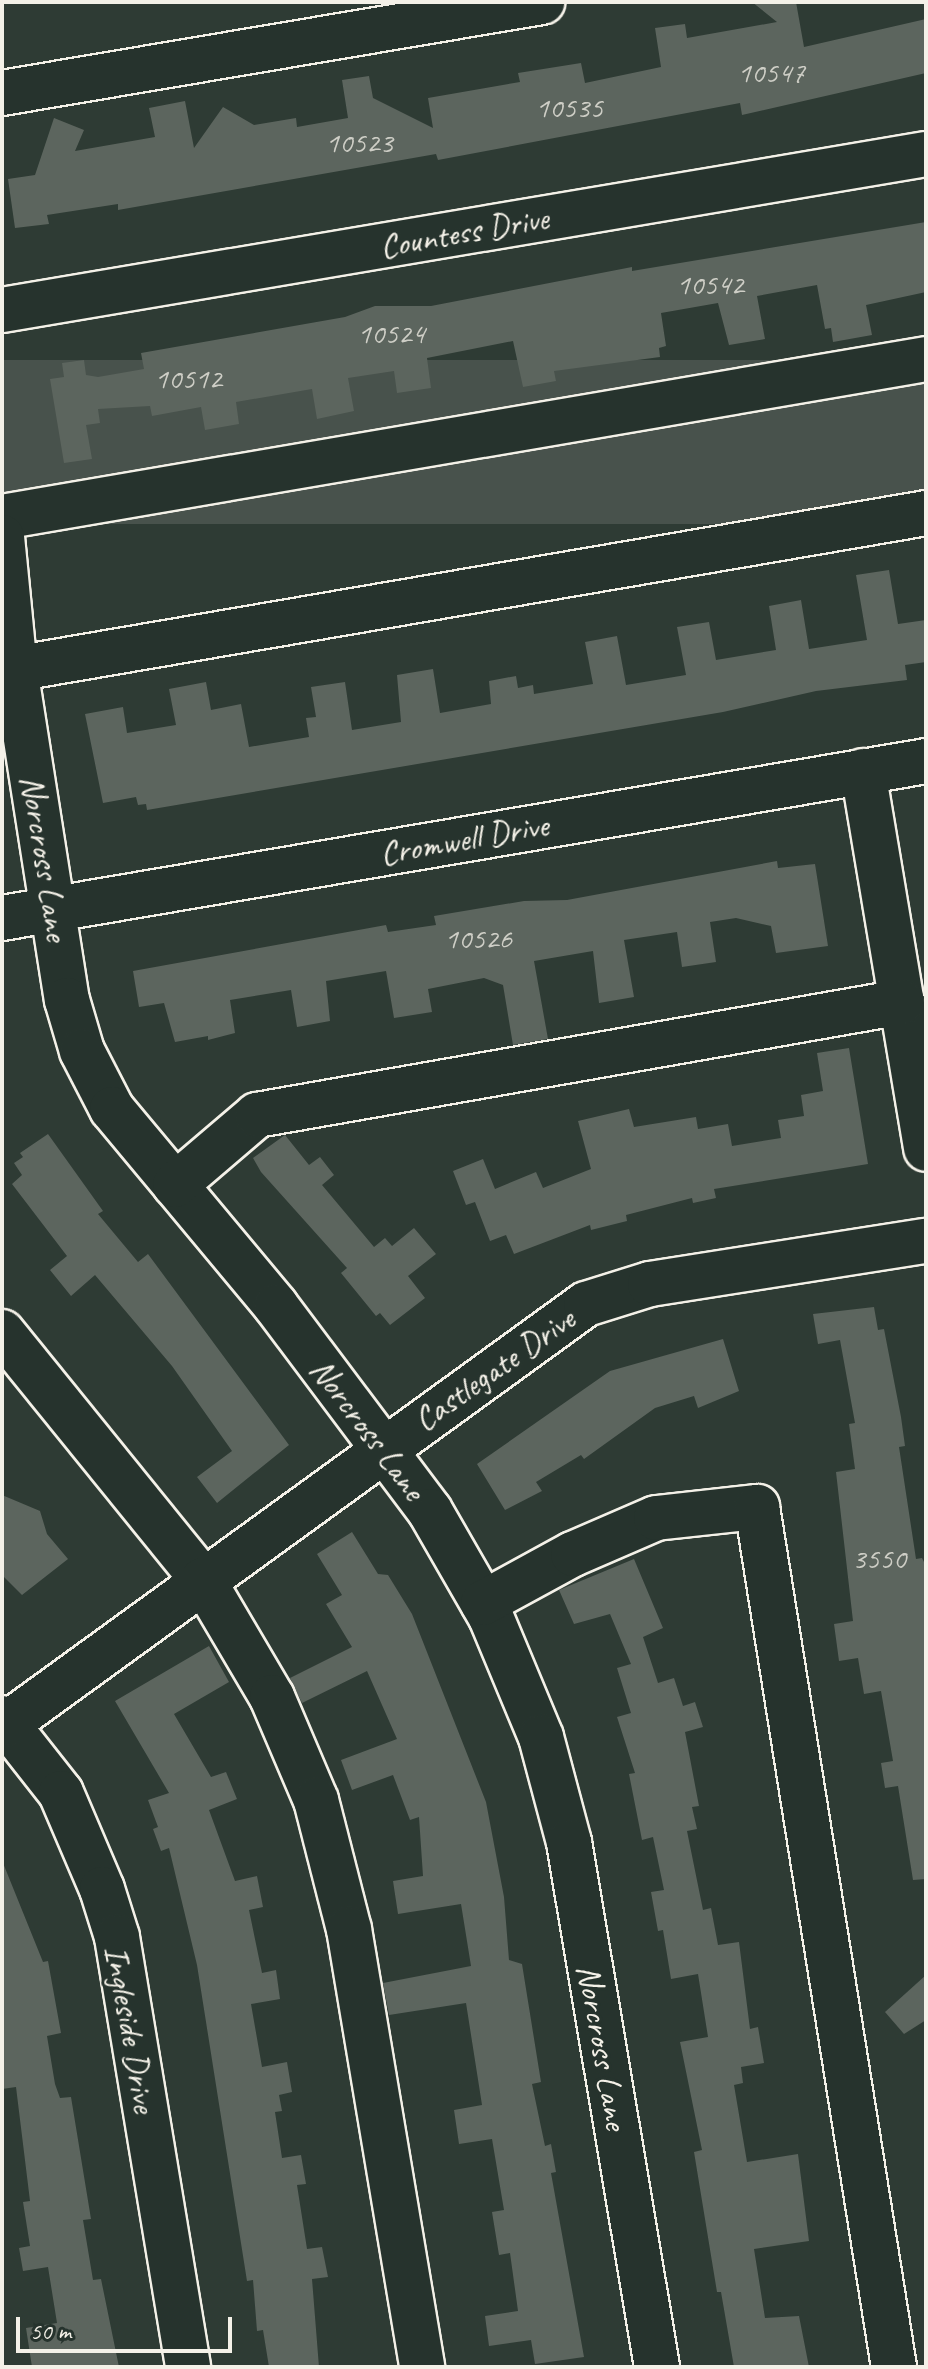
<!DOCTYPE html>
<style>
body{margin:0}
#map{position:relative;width:928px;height:2369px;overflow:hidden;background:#2e3b34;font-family:Caveat,sans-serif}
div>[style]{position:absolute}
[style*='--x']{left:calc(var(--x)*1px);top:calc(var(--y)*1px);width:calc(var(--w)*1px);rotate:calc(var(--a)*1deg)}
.green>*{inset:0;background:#48524c;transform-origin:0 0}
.building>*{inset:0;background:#5c655e}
.roads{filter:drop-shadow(2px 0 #f4f1e8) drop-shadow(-2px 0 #f4f1e8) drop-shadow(0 2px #f4f1e8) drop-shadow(0 -2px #f4f1e8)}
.minor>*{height:44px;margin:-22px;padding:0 22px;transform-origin:22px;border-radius:22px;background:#26332d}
span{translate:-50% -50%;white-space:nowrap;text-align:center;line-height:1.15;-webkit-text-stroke:6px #26332d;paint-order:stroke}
.number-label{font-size:30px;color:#cecec6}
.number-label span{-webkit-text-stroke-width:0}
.street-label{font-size:34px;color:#f4f1e8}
.frame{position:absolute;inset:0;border:4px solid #f4f1e8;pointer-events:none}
.scale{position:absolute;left:16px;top:2317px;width:216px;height:36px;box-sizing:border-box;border:4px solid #f4f1e8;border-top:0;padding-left:10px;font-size:24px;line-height:28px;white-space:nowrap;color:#f4f1e8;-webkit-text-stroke:6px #26332d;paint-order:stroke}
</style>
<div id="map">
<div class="green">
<i style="left:926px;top:360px;width:164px;height:937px;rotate:90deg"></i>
</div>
<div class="building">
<i style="clip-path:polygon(752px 2px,796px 2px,804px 47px,926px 19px,926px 73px,742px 115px,740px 103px,438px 160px,436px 154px,118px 210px,118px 204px,47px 215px,49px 224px,15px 228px,8px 179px,35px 175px,54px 118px,84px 130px,75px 151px,155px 137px,149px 108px,185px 101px,194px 148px,223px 107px,254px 125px,296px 118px,297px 127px,348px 118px,342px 80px,369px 76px,373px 98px,433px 128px,428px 98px,520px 82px,518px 73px,581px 63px,585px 83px,661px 67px,655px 28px,685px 24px,687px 38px,777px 22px)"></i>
<i style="clip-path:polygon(926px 222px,926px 292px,866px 305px,872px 335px,833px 342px,831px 328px,825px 329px,817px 285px,757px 296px,765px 339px,729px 345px,718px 303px,661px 313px,666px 346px,659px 348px,660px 357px,554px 371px,556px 381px,523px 387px,513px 341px,427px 358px,431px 388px,397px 393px,394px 371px,348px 378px,354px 411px,317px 419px,312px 389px,236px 402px,239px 424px,205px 430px,201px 407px,152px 416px,150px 406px,98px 409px,100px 423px,86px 425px,92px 459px,64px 463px,50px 379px,64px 377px,62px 363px,84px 360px,86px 375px,98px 377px,144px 369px,141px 353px,345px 317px,375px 306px,431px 306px,632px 267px,632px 271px)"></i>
<i style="clip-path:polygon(889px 570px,898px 624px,926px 620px,926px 662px,905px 665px,907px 680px,816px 691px,723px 712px,147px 810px,146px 804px,138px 805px,136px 797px,103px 803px,85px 714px,123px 707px,127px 733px,176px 725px,169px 689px,206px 682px,211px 710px,241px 704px,249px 747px,309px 737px,306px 718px,316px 717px,311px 687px,345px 682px,352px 730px,401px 722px,397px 675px,433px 669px,440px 713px,491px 704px,489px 681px,516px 676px,518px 688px,533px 685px,534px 694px,593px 684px,585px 642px,617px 636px,626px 685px,686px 675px,677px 627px,709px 622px,716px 660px,776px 650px,769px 606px,801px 600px,809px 649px,867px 640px,856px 575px)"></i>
<i style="clip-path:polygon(777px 861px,778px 868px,815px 864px,828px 946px,776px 953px,771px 926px,736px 918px,710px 922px,716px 962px,682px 967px,677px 932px,624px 940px,634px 997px,599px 1003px,593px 951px,534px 961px,548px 1039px,513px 1045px,503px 985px,484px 978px,428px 989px,432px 1012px,394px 1018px,386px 971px,326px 981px,330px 1021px,297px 1027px,291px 990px,230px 1000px,235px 1033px,208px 1040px,208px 1036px,175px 1042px,164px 1003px,139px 1007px,133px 971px,386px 925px,388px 932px,436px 925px,434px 916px,524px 901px,567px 900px)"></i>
<i style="clip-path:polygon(849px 1048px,868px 1164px,714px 1189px,716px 1198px,693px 1203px,692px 1198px,626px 1215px,627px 1221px,591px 1230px,590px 1225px,514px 1254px,506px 1235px,490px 1241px,475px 1202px,466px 1205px,453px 1171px,483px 1159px,495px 1189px,536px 1172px,543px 1188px,591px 1169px,578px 1121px,629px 1109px,634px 1127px,696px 1117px,698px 1129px,728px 1124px,732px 1146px,781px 1138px,778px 1120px,804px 1116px,801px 1095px,823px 1091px,817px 1053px)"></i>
<i style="clip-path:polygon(48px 1134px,103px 1211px,98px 1214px,138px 1262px,148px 1254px,289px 1445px,217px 1503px,197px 1477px,232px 1451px,172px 1366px,95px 1275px,71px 1296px,50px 1270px,67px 1256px,12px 1184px,22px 1175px,14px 1163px,23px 1157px,20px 1153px)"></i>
<i style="clip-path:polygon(285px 1135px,309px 1165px,320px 1157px,334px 1175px,322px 1185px,374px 1247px,385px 1238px,392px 1246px,414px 1228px,436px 1254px,408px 1276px,425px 1298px,390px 1325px,380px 1313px,376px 1316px,341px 1273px,347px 1268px,261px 1172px,253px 1158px)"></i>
<i style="clip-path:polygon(874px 1307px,878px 1330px,884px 1329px,901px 1417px,905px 1446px,899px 1447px,916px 1559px,922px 1558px,926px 1566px,926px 1879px,913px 1880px,898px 1786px,885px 1788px,881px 1763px,893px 1761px,881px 1691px,864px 1694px,858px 1658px,839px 1661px,834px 1624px,853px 1621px,836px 1472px,855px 1469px,849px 1424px,855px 1423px,840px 1340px,818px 1344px,813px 1314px)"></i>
<i style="clip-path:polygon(723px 1339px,739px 1391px,698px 1408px,694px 1396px,655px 1408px,584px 1459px,581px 1455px,536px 1482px,542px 1491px,505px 1510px,477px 1464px,610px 1371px)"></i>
<i style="clip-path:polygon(2px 1495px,40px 1511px,47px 1534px,68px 1559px,22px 1595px,2px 1575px)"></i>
<i style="clip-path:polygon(352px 1532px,378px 1574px,388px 1575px,412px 1614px,486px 1802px,504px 1897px,509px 1960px,522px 1964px,541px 2082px,532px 2084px,545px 2146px,551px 2144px,556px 2172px,551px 2173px,584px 2357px,535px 2364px,531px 2340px,489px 2346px,485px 2316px,518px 2311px,510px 2253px,499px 2255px,492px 2212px,504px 2210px,492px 2139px,459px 2144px,454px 2110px,482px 2105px,466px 2003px,389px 2015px,383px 1983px,471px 1966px,461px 1904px,398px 1914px,393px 1881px,423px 1876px,419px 1817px,410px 1820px,393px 1775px,352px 1790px,341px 1760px,397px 1739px,367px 1671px,302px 1703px,290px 1678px,352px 1647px,326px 1604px,342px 1595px,317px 1554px)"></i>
<i style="clip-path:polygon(634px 1559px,663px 1628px,643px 1637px,658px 1683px,674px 1678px,683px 1706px,695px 1702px,703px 1727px,685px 1732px,699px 1806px,692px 1807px,697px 1829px,687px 1831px,703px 1910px,711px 1908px,718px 1945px,739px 1942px,750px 2029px,758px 2027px,764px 2063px,741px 2067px,743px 2083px,734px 2085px,747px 2162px,798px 2154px,809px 2241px,754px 2249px,765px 2318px,799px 2316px,809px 2367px,734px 2367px,721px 2292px,717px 2292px,694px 2152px,702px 2150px,680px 2042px,708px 2037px,698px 1974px,671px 1979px,663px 1930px,658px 1931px,651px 1892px,664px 1890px,653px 1837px,642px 1840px,629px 1774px,635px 1773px,617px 1717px,631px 1713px,617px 1668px,631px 1664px,610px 1614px,574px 1624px,559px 1590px)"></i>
<i style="clip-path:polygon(209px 1646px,229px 1682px,174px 1714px,211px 1777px,226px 1772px,237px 1799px,209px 1810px,235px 1881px,257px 1876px,263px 1907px,249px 1910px,262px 1973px,276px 1970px,280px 1999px,251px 2004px,262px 2067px,287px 2062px,292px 2092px,279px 2095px,282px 2111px,275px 2112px,282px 2158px,301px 2155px,306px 2184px,297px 2185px,307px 2249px,322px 2247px,328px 2277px,312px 2279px,319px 2367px,269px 2367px,263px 2330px,257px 2331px,253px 2280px,247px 2281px,197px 1965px,169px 1848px,161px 1851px,153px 1829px,158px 1827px,148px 1800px,169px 1793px,115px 1701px)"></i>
<i style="clip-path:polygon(3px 1863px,43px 1962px,48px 1961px,61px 2033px,47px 2036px,55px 2084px,60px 2098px,71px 2097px,91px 2219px,83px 2220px,93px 2280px,101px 2279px,119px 2367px,32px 2367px,26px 2328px,57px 2323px,48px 2267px,23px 2271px,19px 2248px,30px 2246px,23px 2202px,30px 2201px,16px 2087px,2px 2089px)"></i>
<i style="clip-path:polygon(926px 1975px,926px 2020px,904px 2034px,885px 2012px)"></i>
</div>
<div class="roads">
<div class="minor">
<i style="--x:2;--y:93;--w:548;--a:-9.57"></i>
<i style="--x:2;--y:310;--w:937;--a:-9.58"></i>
<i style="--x:2;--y:517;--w:937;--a:-9.7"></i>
<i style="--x:2;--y:537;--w:133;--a:84.4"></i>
<i style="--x:15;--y:669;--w:335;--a:81.1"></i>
<i style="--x:67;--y:1000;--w:53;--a:73.6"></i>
<i style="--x:82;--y:1051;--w:65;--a:62.7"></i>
<i style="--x:112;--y:1109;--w:256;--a:50.2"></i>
<i style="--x:276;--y:1306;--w:256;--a:53.1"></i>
<i style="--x:430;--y:1511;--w:122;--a:60.1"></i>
<i style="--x:491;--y:1617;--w:130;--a:67.4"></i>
<i style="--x:541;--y:1737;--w:109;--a:75.1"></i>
<i style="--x:569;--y:1842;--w:532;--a:80.48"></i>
<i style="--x:2;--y:671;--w:937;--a:-9.7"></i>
<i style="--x:863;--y:771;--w:383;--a:80.5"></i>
<i style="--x:2;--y:918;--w:937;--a:-9.64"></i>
<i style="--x:175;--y:1185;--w:108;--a:-40.5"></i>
<i style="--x:257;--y:1115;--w:655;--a:-9.94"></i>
<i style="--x:2;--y:1332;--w:319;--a:51"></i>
<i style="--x:203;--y:1580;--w:136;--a:59.5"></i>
<i style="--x:272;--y:1697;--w:112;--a:66.9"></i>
<i style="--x:316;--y:1800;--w:133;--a:75.7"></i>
<i style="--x:349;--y:1929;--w:444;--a:80.5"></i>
<i style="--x:483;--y:1603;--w:102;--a:-28.6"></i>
<i style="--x:573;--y:1554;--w:90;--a:-23.4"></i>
<i style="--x:656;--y:1518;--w:102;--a:-6.2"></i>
<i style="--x:757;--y:1507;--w:871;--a:80.95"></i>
<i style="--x:2;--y:1718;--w:95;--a:51.8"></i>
<i style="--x:61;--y:1793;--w:104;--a:66.9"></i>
<i style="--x:102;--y:1889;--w:50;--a:72.6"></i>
<i style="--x:117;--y:1937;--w:436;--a:80.6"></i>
<i style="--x:7;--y:1724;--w:715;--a:-35.96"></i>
<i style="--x:586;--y:1304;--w:67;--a:-17.4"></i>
<i style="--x:650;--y:1284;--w:279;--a:-8.9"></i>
</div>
</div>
<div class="number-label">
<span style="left:771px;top:72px">10547</span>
<span style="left:569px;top:107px">10535</span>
<span style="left:359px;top:142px">10523</span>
<span style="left:710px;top:284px">10542</span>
<span style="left:391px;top:333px">10524</span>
<span style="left:188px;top:378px">10512</span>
<span style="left:478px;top:938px">10526</span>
<span style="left:879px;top:1558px">3550</span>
</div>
<div class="street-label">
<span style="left:464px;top:232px;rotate:-10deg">Countess Drive</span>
<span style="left:464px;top:839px;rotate:-10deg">Cromwell Drive</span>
<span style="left:45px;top:858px;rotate:81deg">Norcross Lane</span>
<span style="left:494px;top:1369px;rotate:-35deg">Castlegate Drive</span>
<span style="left:368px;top:1429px;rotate:53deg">Norcross Lane</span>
<span style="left:131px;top:2029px;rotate:80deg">Ingleside Drive</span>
<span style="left:603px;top:2047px;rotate:80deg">Norcross Lane</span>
</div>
<div class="frame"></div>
<div class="scale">50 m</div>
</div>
